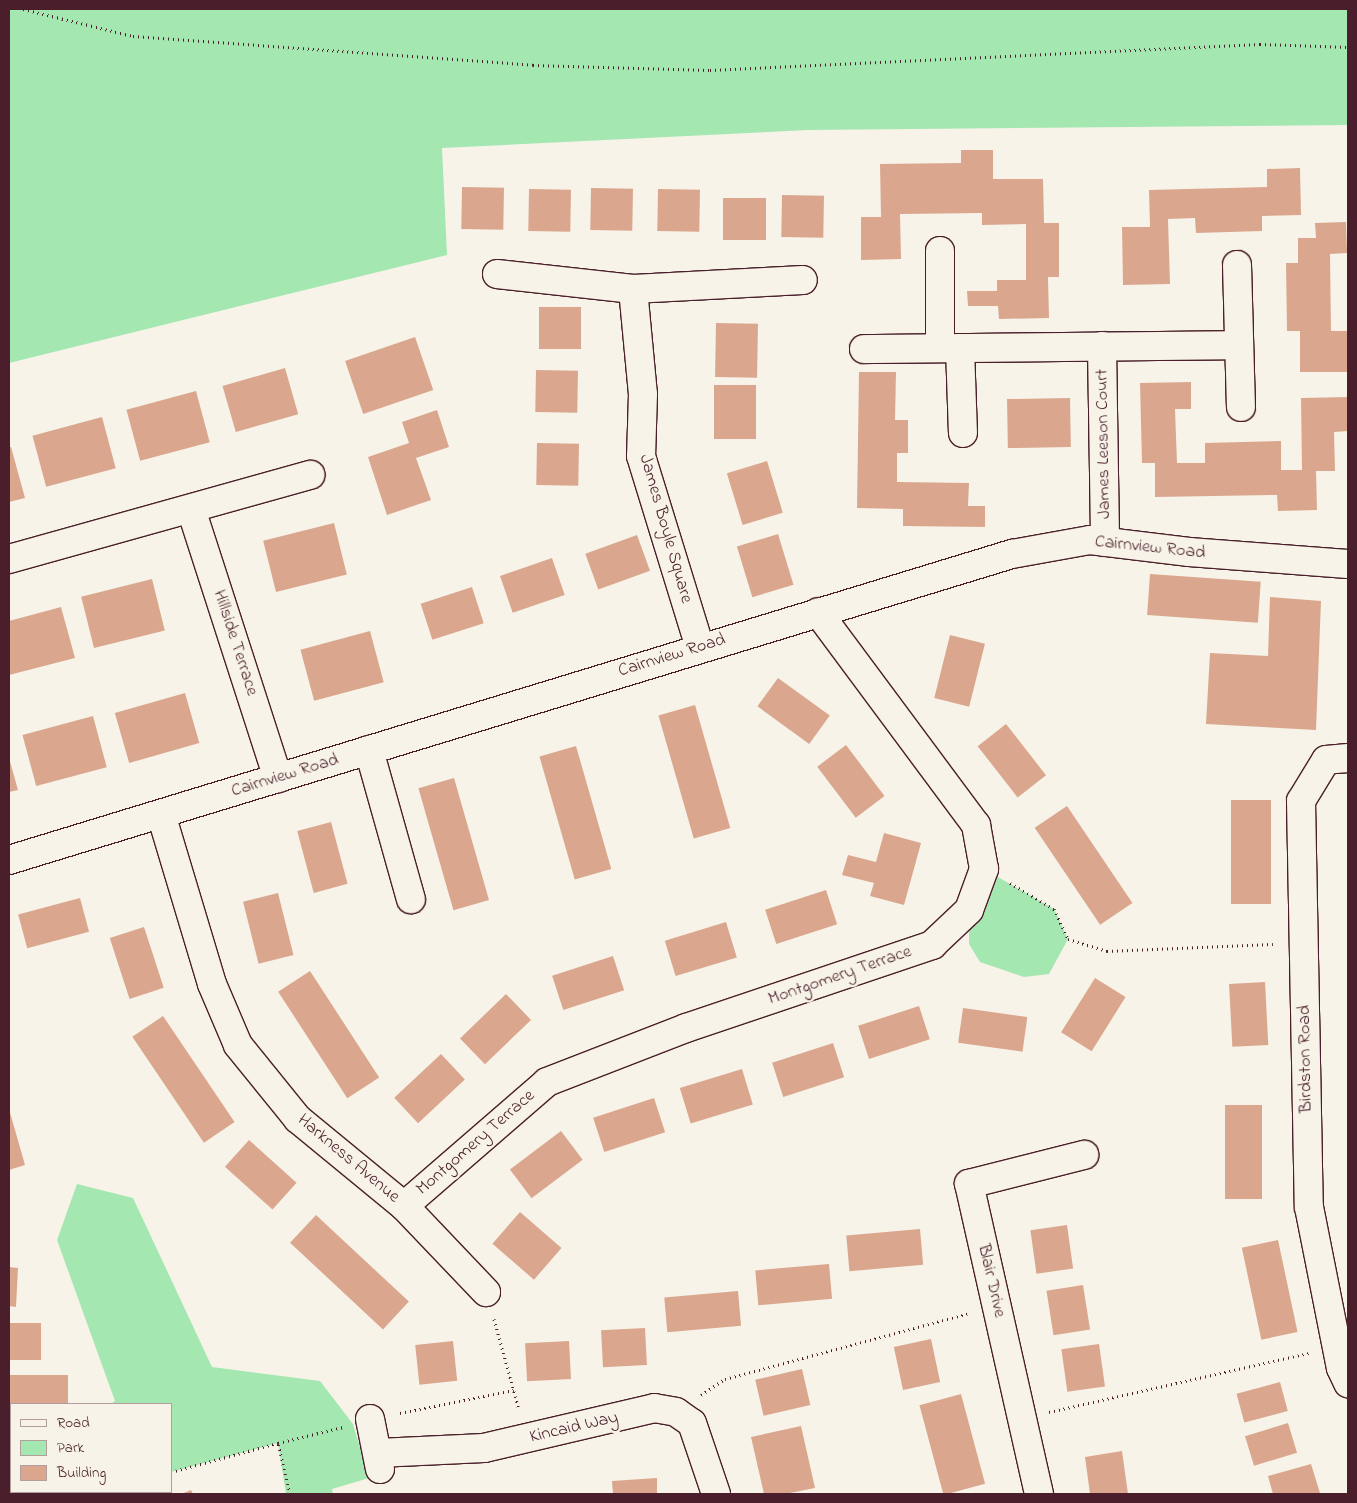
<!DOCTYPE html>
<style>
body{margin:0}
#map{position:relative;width:1357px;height:1503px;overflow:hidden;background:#f7f3e8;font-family:"Indie Flower",sans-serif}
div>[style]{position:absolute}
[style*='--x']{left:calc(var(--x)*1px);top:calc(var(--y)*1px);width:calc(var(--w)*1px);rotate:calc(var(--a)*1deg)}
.green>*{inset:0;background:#a5e7b1}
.building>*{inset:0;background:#daa78e;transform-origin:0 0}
.path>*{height:3px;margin-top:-1.5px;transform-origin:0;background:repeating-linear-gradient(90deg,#4a1f2b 0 1px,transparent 0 5px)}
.roads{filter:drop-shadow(1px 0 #4a1f2b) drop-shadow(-1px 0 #4a1f2b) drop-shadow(0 1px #4a1f2b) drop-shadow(0 -1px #4a1f2b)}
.street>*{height:28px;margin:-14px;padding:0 14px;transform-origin:14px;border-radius:14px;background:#f7f3e8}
span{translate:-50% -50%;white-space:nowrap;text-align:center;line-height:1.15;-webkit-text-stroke:5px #f7f3e8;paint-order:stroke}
.street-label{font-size:18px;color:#4a1f2b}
.frame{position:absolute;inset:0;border:10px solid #4a1f2b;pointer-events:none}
.legend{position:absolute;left:10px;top:1403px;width:162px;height:90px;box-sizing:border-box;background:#f7f3e8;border:1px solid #b29e9c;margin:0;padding:6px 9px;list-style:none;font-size:15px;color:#4a1f2b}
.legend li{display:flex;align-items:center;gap:10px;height:25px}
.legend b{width:25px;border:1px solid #b29e9c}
</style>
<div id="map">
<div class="green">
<i style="clip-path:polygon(9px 9px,1348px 9px,1348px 125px,808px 130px,442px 148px,447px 255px,9px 363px)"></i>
<i style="clip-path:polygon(984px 869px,1054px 909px,1068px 939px,1049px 974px,1024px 977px,980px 962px,969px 944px,969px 910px)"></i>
<i style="clip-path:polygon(77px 1184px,133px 1198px,212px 1367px,320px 1381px,353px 1424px,369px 1478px,332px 1489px,333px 1494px,286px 1494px,278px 1443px,171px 1472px,171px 1404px,111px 1404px,115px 1401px,57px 1240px)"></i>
<i style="clip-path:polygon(11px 1457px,11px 1492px,102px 1492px,94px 1494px,9px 1494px,9px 1458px)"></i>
</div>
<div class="building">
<i style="clip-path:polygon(961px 150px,993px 150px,993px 179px,1043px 179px,1044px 223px,1059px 223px,1059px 277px,1048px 277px,1049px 318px,999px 319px,998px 306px,968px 306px,967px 291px,997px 291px,997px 280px,1026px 280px,1026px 224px,982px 225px,982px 213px,900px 214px,901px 259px,861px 260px,861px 217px,881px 217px,880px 164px,961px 163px)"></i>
<i style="clip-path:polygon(1300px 168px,1301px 215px,1262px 216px,1262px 231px,1196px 233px,1195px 218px,1168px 219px,1170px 284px,1123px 285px,1122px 227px,1150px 227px,1149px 190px,1267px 187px,1267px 169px)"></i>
<i style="left:462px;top:187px;width:42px;height:42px;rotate:1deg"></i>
<i style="left:591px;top:188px;width:42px;height:42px;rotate:1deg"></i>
<i style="left:529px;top:189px;width:42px;height:42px;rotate:1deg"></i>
<i style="left:658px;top:189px;width:42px;height:42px;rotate:1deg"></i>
<i style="left:782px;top:195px;width:42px;height:42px;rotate:1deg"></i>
<i style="left:723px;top:198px;width:43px;height:42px"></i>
<i style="clip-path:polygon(1346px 222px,1347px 253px,1330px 254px,1331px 331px,1348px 331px,1348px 372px,1300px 372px,1300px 331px,1287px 331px,1286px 263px,1298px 263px,1298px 238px,1316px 238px,1315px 223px)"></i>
<i style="left:539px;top:307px;width:42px;height:42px"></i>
<i style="left:716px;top:323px;width:42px;height:54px;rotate:1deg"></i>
<i style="left:415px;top:337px;width:56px;height:74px;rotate:71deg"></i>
<i style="left:285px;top:368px;width:48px;height:65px;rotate:74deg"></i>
<i style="left:536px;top:370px;width:42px;height:42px;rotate:1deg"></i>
<i style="clip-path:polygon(859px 372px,896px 372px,895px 420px,908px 420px,908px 453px,897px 453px,897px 482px,969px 483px,968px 506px,985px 506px,985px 527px,903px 526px,903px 509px,857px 508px)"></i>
<i style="clip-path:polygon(1191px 382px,1191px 409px,1175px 409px,1177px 463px,1205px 463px,1205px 443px,1281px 441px,1281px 470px,1302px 470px,1301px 398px,1348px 397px,1348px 431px,1334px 432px,1335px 471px,1316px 471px,1317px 510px,1278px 511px,1277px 495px,1155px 497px,1155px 463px,1142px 463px,1140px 383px)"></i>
<i style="left:714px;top:385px;width:42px;height:54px"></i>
<i style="left:196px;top:391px;width:53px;height:72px;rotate:75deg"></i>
<i style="left:1070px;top:398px;width:49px;height:63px;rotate:89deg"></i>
<i style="clip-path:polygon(437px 410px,449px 447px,416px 458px,431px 500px,387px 515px,368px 457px,409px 443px,402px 422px)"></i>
<i style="left:102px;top:417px;width:53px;height:72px;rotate:75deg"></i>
<i style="left:537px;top:443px;width:42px;height:42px;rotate:1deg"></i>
<i style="clip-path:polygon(9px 447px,11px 447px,25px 498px,9px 502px)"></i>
<i style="left:767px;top:461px;width:54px;height:42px;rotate:73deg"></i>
<i style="left:334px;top:523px;width:53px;height:73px;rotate:76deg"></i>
<i style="left:778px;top:534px;width:53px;height:43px;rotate:73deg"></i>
<i style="left:637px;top:535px;width:38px;height:55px;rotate:70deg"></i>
<i style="left:552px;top:558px;width:39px;height:55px;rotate:71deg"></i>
<i style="left:1150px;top:574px;width:111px;height:41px;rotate:4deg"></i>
<i style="left:152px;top:579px;width:53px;height:73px;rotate:76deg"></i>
<i style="left:472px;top:587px;width:38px;height:54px;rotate:72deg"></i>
<i style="clip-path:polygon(1270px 597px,1321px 601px,1316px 730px,1206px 724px,1210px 653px,1268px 656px)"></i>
<i style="clip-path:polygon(61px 607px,75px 658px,9px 675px,9px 621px)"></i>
<i style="left:370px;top:631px;width:53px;height:72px;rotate:75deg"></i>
<i style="left:950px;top:635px;width:36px;height:65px;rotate:14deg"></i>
<i style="left:778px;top:678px;width:64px;height:35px;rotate:36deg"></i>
<i style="left:185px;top:693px;width:52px;height:73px;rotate:74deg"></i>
<i style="left:695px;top:705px;width:128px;height:38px;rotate:74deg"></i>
<i style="left:93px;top:716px;width:53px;height:73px;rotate:75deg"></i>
<i style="left:1006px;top:724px;width:65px;height:36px;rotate:52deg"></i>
<i style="left:846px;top:745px;width:64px;height:36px;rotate:53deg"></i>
<i style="left:576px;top:746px;width:128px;height:38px;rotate:74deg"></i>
<i style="clip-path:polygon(9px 758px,18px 790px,9px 792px)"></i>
<i style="left:454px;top:778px;width:127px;height:37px;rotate:74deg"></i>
<i style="left:1231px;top:800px;width:40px;height:104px"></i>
<i style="left:1067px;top:806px;width:117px;height:39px;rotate:56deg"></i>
<i style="left:331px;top:822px;width:64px;height:35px;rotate:75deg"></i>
<i style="clip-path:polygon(884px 833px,921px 843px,904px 905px,870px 896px,874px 883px,842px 875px,848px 855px,876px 862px)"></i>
<i style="left:826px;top:890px;width:36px;height:64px;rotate:72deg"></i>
<i style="left:278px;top:893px;width:64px;height:36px;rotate:76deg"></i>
<i style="left:80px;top:898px;width:35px;height:64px;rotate:75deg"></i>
<i style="left:726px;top:922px;width:37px;height:64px;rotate:73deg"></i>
<i style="left:144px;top:927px;width:64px;height:36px;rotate:72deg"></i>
<i style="left:613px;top:956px;width:36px;height:64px;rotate:72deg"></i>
<i style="left:310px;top:971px;width:127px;height:38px;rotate:57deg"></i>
<i style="left:1095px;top:978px;width:36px;height:64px;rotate:32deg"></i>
<i style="left:1265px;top:982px;width:63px;height:36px;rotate:87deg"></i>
<i style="left:506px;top:994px;width:36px;height:64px;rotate:46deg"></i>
<i style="left:919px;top:1006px;width:35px;height:64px;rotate:72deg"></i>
<i style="left:963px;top:1008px;width:65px;height:35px;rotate:8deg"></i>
<i style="left:163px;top:1016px;width:128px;height:37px;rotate:56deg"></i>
<i style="left:833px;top:1043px;width:36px;height:64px;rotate:72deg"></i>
<i style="left:441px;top:1054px;width:35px;height:64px;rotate:47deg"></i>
<i style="left:742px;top:1069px;width:37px;height:65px;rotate:73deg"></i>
<i style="left:654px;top:1098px;width:36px;height:64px;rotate:72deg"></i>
<i style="left:1225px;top:1105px;width:37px;height:94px"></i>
<i style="clip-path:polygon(9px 1109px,25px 1165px,9px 1170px)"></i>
<i style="left:561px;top:1131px;width:36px;height:64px;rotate:53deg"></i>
<i style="left:249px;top:1140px;width:64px;height:36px;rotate:42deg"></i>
<i style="left:520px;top:1212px;width:55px;height:42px;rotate:41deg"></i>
<i style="left:316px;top:1215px;width:127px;height:38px;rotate:43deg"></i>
<i style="left:1067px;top:1225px;width:44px;height:37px;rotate:82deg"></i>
<i style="left:920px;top:1229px;width:36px;height:74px;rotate:85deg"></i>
<i style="left:1278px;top:1240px;width:94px;height:37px;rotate:78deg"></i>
<i style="left:829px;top:1264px;width:35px;height:74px;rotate:85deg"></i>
<i style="clip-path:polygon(9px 1267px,18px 1268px,16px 1307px,9px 1306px)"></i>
<i style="left:1083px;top:1285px;width:45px;height:37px;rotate:81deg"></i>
<i style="left:738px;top:1291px;width:35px;height:74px;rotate:85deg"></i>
<i style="left:9px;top:1323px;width:32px;height:37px"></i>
<i style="left:645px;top:1328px;width:37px;height:44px;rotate:87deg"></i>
<i style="left:931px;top:1339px;width:44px;height:38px;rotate:78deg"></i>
<i style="left:453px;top:1341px;width:40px;height:38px;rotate:84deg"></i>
<i style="left:569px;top:1341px;width:38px;height:44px;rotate:87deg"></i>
<i style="left:1099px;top:1344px;width:43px;height:38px;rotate:82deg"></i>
<i style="left:802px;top:1369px;width:37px;height:48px;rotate:77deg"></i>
<i style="clip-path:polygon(9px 1375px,68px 1375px,68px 1404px,11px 1404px,11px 1412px,9px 1412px)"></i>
<i style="left:1280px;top:1382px;width:30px;height:45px;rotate:75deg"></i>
<i style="left:961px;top:1394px;width:93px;height:43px;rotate:75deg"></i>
<i style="left:1288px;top:1423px;width:31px;height:45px;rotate:73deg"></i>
<i style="clip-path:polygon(801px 1426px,815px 1488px,785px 1494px,764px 1494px,751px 1437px)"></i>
<i style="clip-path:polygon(1122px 1451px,1128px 1494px,1090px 1494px,1085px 1457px)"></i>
<i style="clip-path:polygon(1311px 1464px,1320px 1493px,1273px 1494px,1268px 1476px)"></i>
<i style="clip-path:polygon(657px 1478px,657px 1494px,613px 1494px,612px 1481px)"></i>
<i style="clip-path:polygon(191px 1490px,193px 1494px,181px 1494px)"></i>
</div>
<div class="path">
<i style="--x:23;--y:9;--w:113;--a:13.8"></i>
<i style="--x:133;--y:36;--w:401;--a:4.1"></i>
<i style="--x:533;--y:65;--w:177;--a:1.6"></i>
<i style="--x:710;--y:70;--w:551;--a:-2.71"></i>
<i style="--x:1260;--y:44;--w:88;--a:2"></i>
<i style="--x:1010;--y:883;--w:51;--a:30.6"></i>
<i style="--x:1054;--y:909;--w:33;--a:65"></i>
<i style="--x:1068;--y:939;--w:41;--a:17.1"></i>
<i style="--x:1107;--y:951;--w:166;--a:-2.4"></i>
<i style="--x:494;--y:1319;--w:94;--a:74.6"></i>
<i style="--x:701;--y:1395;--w:29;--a:-34"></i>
<i style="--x:725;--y:1379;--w:253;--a:-15.1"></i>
<i style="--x:1049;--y:1412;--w:267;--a:-12.8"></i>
<i style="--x:400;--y:1413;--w:116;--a:-11.4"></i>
<i style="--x:171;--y:1472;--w:111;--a:-15.2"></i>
<i style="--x:9;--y:1494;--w:8;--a:-14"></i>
<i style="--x:102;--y:1494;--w:2;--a:-90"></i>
<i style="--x:290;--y:1494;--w:52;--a:-103.2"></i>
<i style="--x:278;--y:1443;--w:67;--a:-13.8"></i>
</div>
<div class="roads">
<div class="street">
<i style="--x:940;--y:251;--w:97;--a:90"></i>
<i style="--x:1237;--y:265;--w:142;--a:88.4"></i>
<i style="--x:497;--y:274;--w:137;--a:6.3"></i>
<i style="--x:633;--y:289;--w:170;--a:-3"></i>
<i style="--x:633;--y:289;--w:105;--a:84.6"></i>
<i style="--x:643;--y:394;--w:62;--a:91.8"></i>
<i style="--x:641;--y:456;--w:201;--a:72.9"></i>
<i style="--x:1102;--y:346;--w:196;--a:89.1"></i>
<i style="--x:960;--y:348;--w:85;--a:88"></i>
<i style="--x:864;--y:349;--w:375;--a:-0.6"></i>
<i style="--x:191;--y:509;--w:283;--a:72.1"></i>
<i style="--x:9;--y:559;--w:313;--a:-15.6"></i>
<i style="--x:369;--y:750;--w:155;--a:74.3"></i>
<i style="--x:1348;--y:758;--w:22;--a:175"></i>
<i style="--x:1326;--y:760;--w:48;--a:121.4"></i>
<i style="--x:1301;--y:801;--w:406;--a:88.9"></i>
<i style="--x:1309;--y:1207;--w:164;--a:78.8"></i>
<i style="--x:1341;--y:1368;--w:17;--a:65"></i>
<i style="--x:161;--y:814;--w:177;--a:73.3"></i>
<i style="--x:212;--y:984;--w:66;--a:66.9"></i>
<i style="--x:238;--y:1045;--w:95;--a:51"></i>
<i style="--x:298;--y:1119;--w:137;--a:39.4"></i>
<i style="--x:404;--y:1206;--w:119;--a:46.4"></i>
<i style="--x:9;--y:860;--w:1049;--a:-16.97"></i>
<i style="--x:1012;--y:554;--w:79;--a:-10.2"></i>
<i style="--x:1090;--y:540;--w:100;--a:6.9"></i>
<i style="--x:1189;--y:552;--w:159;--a:4.3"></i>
<i style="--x:404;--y:1206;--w:189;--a:-40.9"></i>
<i style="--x:547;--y:1082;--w:149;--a:-21.2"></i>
<i style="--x:686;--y:1028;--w:260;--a:-18.6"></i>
<i style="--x:932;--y:945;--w:51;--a:-43.4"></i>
<i style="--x:969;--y:910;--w:44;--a:-69.9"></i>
<i style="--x:984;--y:869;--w:45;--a:-100.3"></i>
<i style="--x:976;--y:825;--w:265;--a:-126.6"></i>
<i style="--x:370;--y:1419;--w:51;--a:78.7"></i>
<i style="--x:378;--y:1453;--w:106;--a:-2.7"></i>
<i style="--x:484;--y:1448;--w:175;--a:-13.2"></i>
<i style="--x:654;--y:1408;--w:22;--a:10"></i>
<i style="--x:676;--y:1412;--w:19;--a:35"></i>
<i style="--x:692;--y:1423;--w:75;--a:71.3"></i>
<i style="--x:1039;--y:1494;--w:318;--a:-102.7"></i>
<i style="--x:969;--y:1184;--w:119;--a:-14.2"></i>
</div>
</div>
<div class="street-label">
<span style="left:1104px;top:444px;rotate:-91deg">James Leeson Court</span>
<span style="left:665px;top:529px;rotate:74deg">James Boyle Square</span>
<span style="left:1150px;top:548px;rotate:6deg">Cairnview Road</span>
<span style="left:235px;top:643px;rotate:72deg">Hillside Terrace</span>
<span style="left:672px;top:656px;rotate:-17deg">Cairnview Road</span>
<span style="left:285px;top:776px;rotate:-17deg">Cairnview Road</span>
<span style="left:840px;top:976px;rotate:-19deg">Montgomery Terrace</span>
<span style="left:1306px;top:1059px;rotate:-91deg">Birdston Road</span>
<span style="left:476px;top:1143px;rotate:-41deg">Montgomery Terrace</span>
<span style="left:348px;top:1159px;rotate:40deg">Harkness Avenue</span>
<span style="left:991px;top:1281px;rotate:77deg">Blair Drive</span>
<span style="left:574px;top:1428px;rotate:-13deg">Kincaid Way</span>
</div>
<div class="frame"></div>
<ul class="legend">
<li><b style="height:6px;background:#f7f3e8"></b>Road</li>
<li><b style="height:14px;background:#a5e7b1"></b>Park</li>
<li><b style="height:14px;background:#daa78e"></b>Building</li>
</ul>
</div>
